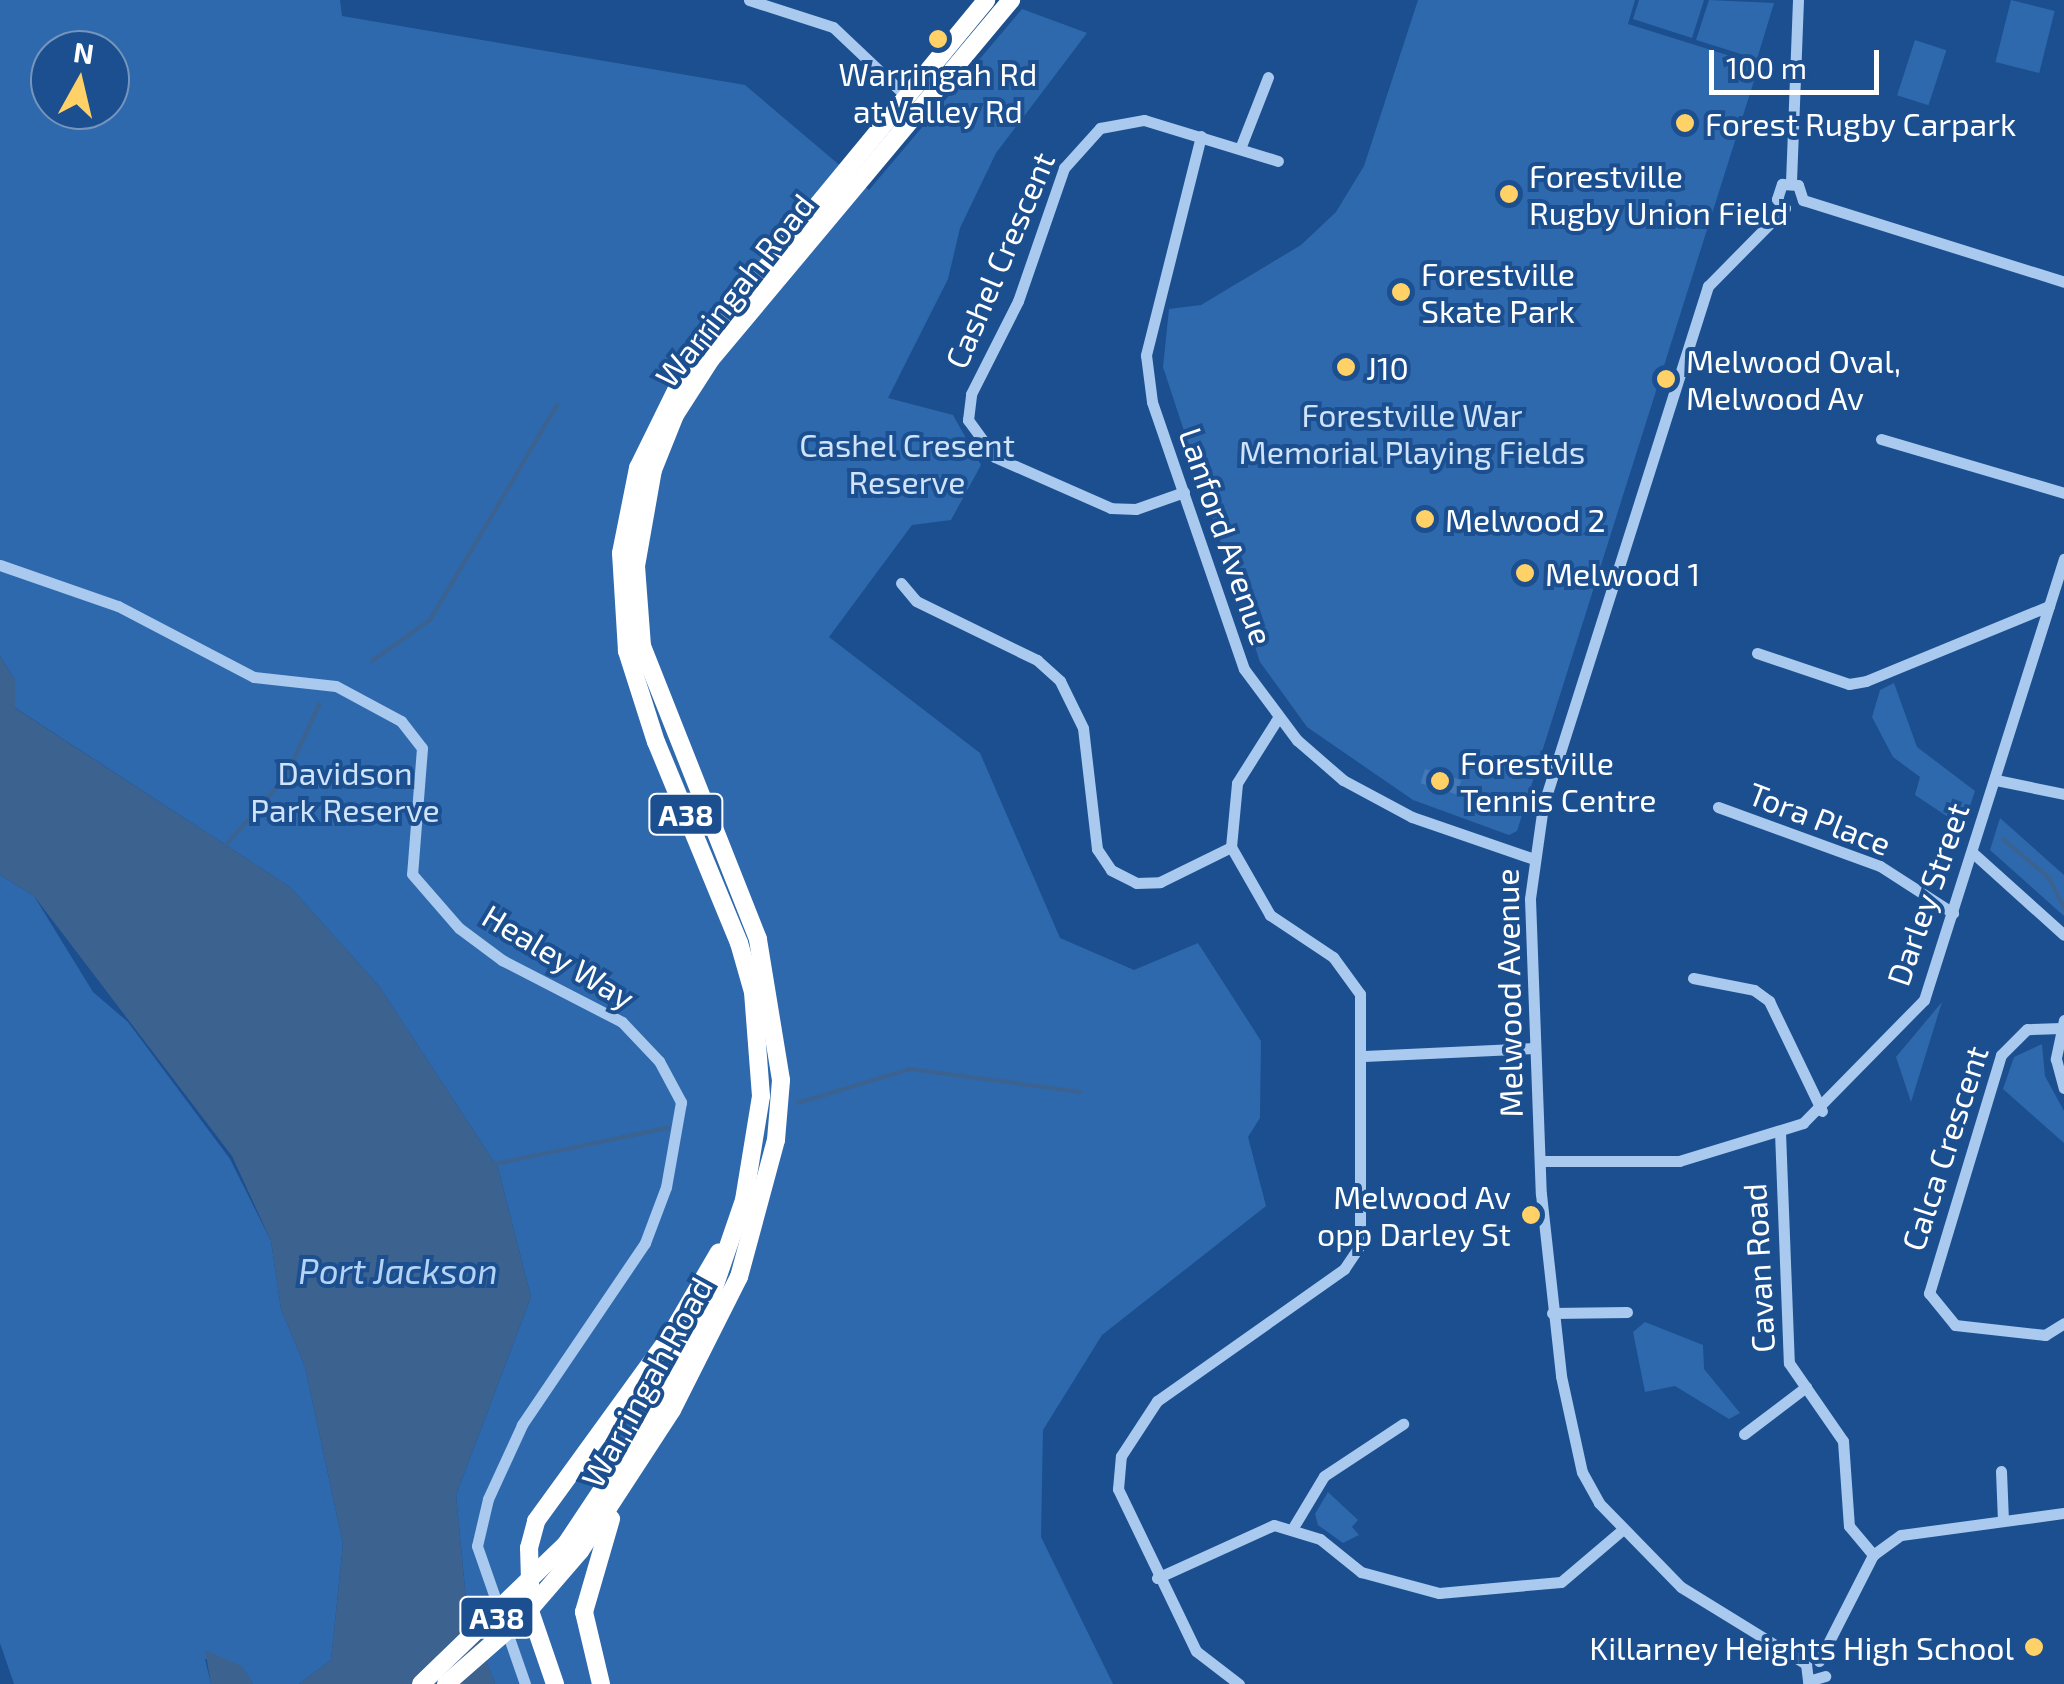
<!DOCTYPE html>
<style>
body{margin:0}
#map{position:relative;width:2064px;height:1684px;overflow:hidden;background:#1b4f8f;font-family:"Exo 2",sans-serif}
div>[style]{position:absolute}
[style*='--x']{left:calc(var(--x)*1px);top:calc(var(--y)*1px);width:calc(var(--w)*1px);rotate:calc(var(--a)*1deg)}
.green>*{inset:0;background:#2e69ad;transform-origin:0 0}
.water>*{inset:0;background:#3c6290}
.stream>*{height:4px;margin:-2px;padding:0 2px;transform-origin:2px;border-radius:2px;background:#3c6290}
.building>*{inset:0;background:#4478b7;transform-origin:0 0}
.minor>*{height:11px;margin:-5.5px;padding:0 5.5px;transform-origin:5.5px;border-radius:5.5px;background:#a9c9ee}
.highway>*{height:18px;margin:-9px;padding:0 9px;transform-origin:9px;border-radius:9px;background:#fff}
.highway-bridge>*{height:18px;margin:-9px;padding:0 9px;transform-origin:9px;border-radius:9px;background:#fff}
.dots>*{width:28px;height:28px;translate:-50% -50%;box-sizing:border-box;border:5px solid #1b4f8f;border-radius:50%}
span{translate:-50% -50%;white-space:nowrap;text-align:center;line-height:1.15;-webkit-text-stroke:8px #1b4f8f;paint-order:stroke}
.shield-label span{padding:2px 8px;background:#1b4f8f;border:2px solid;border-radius:8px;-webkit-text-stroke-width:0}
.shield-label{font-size:30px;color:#fff;font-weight:700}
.poi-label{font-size:32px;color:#fff}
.left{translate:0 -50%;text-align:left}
.right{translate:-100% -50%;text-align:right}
.street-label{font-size:32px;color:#fff}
.park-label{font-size:32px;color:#cfe3fa}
.water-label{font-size:35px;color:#b5d3f5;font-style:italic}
.north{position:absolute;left:30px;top:30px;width:100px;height:100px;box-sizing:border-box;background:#1b4f8f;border:2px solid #7695bc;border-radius:50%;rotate:8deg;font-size:28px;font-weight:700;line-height:40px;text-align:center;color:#fff}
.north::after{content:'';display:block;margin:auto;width:35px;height:45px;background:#ffd166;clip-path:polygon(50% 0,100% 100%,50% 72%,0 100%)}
.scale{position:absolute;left:1709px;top:50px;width:170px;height:45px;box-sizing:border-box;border:5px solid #fff;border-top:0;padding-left:12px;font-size:30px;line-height:35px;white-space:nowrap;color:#fff;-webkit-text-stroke:8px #1b4f8f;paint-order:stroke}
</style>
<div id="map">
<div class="green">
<i style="clip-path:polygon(evenodd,0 0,340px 0,342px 16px,745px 85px,869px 190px,1022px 9px,1087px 33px,996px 153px,960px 228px,948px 279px,888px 398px,953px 415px,981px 465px,951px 520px,912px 525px,829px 637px,980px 753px,1060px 938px,1134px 970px,1198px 943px,1261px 1041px,1260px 1118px,1248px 1137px,1266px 1206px,1102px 1335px,1043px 1430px,1041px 1537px,1113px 1684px,495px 1684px,467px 1610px,456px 1495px,531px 1297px,498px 1168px,379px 986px,290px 887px,14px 707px,15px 680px,0 656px,0 0,50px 50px,110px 50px,110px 110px,50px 110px,50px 50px)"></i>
<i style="clip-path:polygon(1418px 0,1635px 0,1628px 24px,1759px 65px,1517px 831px,1509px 835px,1413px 800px,1307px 727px,1260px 662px,1163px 367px,1169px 309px,1201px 305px,1301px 245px,1336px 212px,1364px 166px)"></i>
<i style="clip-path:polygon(1639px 0,1704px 0,1692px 38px,1633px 19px)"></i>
<i style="clip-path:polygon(1709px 0,1774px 3px,1757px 59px,1696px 40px)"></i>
<i style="left:2011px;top:0;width:45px;height:64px;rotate:14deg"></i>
<i style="left:1915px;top:40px;width:33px;height:58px;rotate:18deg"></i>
<i style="clip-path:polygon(1894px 683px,1917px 747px,1975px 791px,1963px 827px,1915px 795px,1920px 777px,1893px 757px,1872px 717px,1880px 690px)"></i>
<i style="clip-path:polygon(2000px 818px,2064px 875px,2064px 916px,1990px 850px)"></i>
<i style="clip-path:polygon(0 875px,34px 896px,93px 992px,128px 1022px,230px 1159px,271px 1241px,281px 1309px,305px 1367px,343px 1544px,331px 1660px,299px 1684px,253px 1684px,241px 1666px,205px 1659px,211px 1684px,14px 1684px,0 1643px)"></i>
<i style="clip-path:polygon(1942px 1002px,1911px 1102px,1896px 1057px)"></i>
<i style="clip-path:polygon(2042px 1044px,2045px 1076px,2064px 1111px,2064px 1143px,2003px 1089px,2014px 1057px)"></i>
<i style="clip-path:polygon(1645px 1322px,1703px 1345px,1704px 1369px,1740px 1413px,1729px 1419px,1675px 1386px,1645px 1392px,1633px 1332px)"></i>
<i style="clip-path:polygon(1328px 1492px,1358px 1520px,1352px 1527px,1359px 1535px,1343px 1543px,1318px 1525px,1315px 1514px)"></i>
</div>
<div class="water">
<i style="clip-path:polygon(0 656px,15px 680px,15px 708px,290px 887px,379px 986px,498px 1168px,531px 1297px,456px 1495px,467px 1610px,495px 1684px,299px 1684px,331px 1660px,343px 1544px,305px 1367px,281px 1309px,271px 1241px,232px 1156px,34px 896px,0 875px)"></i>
<i style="clip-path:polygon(205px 1650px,242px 1666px,253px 1684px,211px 1684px)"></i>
</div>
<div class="stream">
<i style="--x:372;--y:661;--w:71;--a:-35.3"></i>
<i style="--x:430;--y:620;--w:250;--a:-59.4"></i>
<i style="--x:2003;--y:839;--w:60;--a:40.3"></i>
<i style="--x:2049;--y:878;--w:33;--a:63"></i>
<i style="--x:224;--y:847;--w:92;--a:-48.5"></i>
<i style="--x:285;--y:778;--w:81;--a:-65"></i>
<i style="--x:798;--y:1103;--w:117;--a:-16.9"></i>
<i style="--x:910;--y:1069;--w:172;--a:7.7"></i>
<i style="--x:495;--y:1164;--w:177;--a:-11.8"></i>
</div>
<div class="building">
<i style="left:1425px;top:769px;width:38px;height:15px;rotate:17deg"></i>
</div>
<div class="minor">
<i style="--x:749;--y:0;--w:88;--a:17.8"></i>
<i style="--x:833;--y:27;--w:100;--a:43.4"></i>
<i style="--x:1201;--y:136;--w:226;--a:104.1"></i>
<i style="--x:1146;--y:355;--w:47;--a:82.7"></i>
<i style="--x:1152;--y:402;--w:282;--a:71"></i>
<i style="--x:1244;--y:669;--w:89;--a:53.3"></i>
<i style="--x:1297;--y:740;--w:61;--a:41"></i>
<i style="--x:1343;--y:780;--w:78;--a:28.2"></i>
<i style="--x:1412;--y:817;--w:126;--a:19"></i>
<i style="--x:1241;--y:146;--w:74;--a:-68.6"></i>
<i style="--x:1791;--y:182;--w:182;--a:-87.8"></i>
<i style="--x:1803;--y:200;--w:274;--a:17.4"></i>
<i style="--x:1785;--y:208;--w:110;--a:134.6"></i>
<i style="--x:1708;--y:286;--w:546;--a:107.6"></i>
<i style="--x:1543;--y:806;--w:94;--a:98"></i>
<i style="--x:1530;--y:899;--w:295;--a:87.9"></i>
<i style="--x:1541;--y:1194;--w:183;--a:83.7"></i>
<i style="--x:1561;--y:1376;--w:98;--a:77.7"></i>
<i style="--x:1582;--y:1472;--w:35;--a:61"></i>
<i style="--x:1599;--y:1503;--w:117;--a:45.7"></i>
<i style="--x:1681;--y:1587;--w:147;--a:31.6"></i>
<i style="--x:1785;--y:208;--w:12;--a:-132"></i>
<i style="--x:1777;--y:199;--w:16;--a:-72"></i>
<i style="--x:1782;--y:184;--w:16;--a:4"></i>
<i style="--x:1798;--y:185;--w:16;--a:72"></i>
<i style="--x:1881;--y:439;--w:191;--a:16.4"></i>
<i style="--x:1184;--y:492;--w:51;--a:160.5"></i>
<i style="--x:1136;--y:509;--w:25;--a:-178"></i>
<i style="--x:1111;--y:508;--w:127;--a:-156.3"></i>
<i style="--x:995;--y:457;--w:46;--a:-126.1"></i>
<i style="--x:968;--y:420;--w:26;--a:-83"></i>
<i style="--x:971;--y:394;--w:104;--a:-63.2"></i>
<i style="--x:1018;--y:301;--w:141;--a:-70.9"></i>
<i style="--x:1064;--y:168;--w:54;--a:-48"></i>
<i style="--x:1100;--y:128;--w:45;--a:-10.3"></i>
<i style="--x:1144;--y:120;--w:140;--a:17"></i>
<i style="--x:0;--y:565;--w:125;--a:19.2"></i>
<i style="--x:118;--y:606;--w:153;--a:27.6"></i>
<i style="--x:254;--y:677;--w:82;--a:6.3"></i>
<i style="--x:336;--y:686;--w:74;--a:28.3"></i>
<i style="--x:401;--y:721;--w:34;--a:52"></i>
<i style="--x:422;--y:748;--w:126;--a:94.5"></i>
<i style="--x:412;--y:874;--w:72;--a:49"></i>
<i style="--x:459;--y:928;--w:54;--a:36.7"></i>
<i style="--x:502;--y:960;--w:135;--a:27.3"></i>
<i style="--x:622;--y:1022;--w:54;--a:46.5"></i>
<i style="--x:659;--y:1061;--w:47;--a:61.8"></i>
<i style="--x:681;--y:1102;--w:86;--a:100"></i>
<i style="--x:666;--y:1187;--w:60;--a:110.6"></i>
<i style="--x:645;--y:1243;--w:220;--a:124.1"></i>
<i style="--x:522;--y:1425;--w:81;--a:114.7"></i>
<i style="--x:488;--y:1499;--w:48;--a:103.2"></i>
<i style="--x:477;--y:1546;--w:146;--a:70.8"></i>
<i style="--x:901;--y:583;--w:23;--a:50"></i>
<i style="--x:916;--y:601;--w:135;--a:26"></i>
<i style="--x:1037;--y:660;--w:31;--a:42"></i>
<i style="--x:1060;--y:681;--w:52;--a:63.9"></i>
<i style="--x:1083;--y:728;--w:122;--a:83.4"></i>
<i style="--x:1097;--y:849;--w:25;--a:56"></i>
<i style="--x:1111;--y:870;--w:28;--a:27"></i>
<i style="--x:1136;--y:883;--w:24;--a:-2"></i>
<i style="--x:1160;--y:882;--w:79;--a:-26.2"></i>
<i style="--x:1757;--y:653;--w:97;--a:18.6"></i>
<i style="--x:1849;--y:684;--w:17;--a:-10"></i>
<i style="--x:1866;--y:681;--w:198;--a:-22.3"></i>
<i style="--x:1996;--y:780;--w:69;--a:11.6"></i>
<i style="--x:1718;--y:807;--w:172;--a:20"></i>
<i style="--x:1880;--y:866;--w:87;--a:32.8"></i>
<i style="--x:1973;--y:853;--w:122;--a:42"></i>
<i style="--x:1693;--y:978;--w:62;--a:11.1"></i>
<i style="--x:1754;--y:990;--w:19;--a:36"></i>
<i style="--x:1769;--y:1001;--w:122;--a:64.3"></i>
<i style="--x:2064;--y:1020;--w:40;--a:102"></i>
<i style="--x:2056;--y:1059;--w:30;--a:75"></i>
<i style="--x:2061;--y:1028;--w:34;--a:178"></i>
<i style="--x:2027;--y:1029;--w:37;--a:135"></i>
<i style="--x:2001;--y:1055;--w:249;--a:106.8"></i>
<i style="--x:1929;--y:1293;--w:41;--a:50.9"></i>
<i style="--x:1955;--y:1325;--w:91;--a:6.3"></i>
<i style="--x:2045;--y:1335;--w:22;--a:-32"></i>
<i style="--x:1364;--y:1056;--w:171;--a:-2.7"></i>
<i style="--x:1780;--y:1132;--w:231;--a:87.8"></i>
<i style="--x:1789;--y:1363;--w:95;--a:55.3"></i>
<i style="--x:1843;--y:1441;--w:85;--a:86"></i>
<i style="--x:1849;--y:1526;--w:38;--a:50"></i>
<i style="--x:1541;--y:1161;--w:138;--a:0"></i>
<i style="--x:1679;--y:1161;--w:130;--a:-17"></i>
<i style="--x:1803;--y:1123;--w:173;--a:-45.5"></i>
<i style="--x:1924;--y:1000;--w:463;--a:-72.4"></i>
<i style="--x:1552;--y:1313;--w:75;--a:-0.8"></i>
<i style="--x:1744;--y:1434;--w:78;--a:-37.2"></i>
<i style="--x:2001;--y:1471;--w:49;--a:87.7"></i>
<i style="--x:1294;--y:1526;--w:58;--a:-59"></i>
<i style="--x:1324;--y:1476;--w:95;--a:-33.4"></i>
<i style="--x:1157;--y:1578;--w:128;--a:-24.4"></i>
<i style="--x:1274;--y:1525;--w:48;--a:16.9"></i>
<i style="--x:1320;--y:1539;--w:53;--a:38.8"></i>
<i style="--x:1361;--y:1572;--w:81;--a:15.1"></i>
<i style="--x:1439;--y:1593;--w:122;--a:-5.2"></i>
<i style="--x:1561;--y:1582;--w:80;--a:-40.4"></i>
<i style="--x:1819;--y:1661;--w:119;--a:-63"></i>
<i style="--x:1873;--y:1555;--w:34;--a:-36"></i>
<i style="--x:1901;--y:1535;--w:164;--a:-7.7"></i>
<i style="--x:1806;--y:1664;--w:17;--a:83"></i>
<i style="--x:1808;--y:1681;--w:18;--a:-16"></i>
<i style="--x:1239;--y:1684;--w:54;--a:-142.5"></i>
<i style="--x:1196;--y:1651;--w:180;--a:-115.7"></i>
<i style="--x:1118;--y:1489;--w:33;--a:-85"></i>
<i style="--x:1121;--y:1456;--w:66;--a:-56.8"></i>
<i style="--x:1157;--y:1401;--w:229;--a:-35.2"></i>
<i style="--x:1344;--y:1269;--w:29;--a:-56"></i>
<i style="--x:1360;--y:1245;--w:251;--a:-90"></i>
<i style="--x:1360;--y:994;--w:46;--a:-126.1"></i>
<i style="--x:1333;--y:957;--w:76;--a:-146.3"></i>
<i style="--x:1270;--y:915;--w:78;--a:-119.8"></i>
<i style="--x:1231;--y:847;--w:64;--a:-84.6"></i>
<i style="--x:1237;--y:783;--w:77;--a:-57.8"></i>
</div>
<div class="highway">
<i style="--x:566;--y:1544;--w:128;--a:-56.4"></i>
<i style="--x:637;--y:1437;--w:144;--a:-61.3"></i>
<i style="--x:706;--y:1311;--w:117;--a:-71.1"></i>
<i style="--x:744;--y:1200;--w:105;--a:-80.7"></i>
<i style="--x:761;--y:1096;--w:104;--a:-94.4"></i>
<i style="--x:753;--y:992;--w:51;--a:-105.9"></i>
<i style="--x:739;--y:943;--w:217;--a:-112.4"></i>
<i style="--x:656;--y:742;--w:96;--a:-107.7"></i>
<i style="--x:627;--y:651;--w:98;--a:-93.5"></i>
<i style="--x:621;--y:553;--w:87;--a:-78.7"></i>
<i style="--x:638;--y:468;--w:125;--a:-63.8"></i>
<i style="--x:693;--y:356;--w:461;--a:-50.5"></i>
<i style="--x:580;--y:1551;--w:168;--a:-56.9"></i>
<i style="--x:672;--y:1410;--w:149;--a:-63.3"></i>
<i style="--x:739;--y:1277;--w:142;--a:-74.9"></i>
<i style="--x:776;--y:1140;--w:60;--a:-85.2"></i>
<i style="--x:781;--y:1080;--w:143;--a:-99.3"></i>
<i style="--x:758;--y:939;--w:315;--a:-111.6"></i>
<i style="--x:642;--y:646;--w:80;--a:-94.3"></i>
<i style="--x:636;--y:566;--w:97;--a:-80"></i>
<i style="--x:653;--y:470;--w:59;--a:-68.2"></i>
<i style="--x:675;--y:415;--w:67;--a:-57.3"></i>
<i style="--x:711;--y:359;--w:468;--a:-50.1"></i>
<i style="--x:555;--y:1684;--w:74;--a:-108.9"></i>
<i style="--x:531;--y:1614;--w:66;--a:-91.7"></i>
<i style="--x:529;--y:1548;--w:28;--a:-75"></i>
<i style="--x:536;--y:1521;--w:226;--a:-54"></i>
<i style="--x:669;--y:1338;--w:99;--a:-59.8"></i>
<i style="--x:601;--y:1684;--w:74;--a:-103.3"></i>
<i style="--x:584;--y:1612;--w:97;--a:-73.8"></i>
</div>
<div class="highway-bridge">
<i style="--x:421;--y:1684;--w:202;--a:-44"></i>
<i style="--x:446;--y:1684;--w:103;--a:-41.1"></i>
<i style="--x:524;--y:1616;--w:86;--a:-49.3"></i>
</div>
<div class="dots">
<i style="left:938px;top:39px;background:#ffd166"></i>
<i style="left:1685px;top:123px;background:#ffd166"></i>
<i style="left:1509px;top:194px;background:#ffd166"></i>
<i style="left:1401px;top:292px;background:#ffd166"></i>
<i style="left:1346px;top:367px;background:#ffd166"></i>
<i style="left:1666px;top:379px;background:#ffd166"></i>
<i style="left:1425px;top:519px;background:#ffd166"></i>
<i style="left:1525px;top:573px;background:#ffd166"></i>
<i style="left:1440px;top:781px;background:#ffd166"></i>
<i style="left:1531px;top:1215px;background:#ffd166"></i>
<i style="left:2034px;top:1647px;background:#ffd166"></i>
</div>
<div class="shield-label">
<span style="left:686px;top:814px">A38</span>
<span style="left:497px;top:1617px">A38</span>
</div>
<div class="poi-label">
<span style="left:938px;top:92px">Warringah Rd<br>at Valley Rd</span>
<span class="left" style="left:1705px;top:123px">Forest Rugby Carpark</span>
<span class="left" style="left:1529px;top:194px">Forestville<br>Rugby Union Field</span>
<span class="left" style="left:1421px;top:292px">Forestville<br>Skate Park</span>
<span class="left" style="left:1686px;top:379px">Melwood Oval,<br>Melwood Av</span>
<span class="left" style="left:1366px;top:367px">J10</span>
<span class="left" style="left:1445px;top:519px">Melwood 2</span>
<span class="left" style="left:1545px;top:573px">Melwood 1</span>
<span class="left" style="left:1460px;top:781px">Forestville<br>Tennis Centre</span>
<span class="right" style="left:1511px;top:1215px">Melwood Av<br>opp Darley St</span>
<span class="right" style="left:2014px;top:1647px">Killarney Heights High School</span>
</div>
<div class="street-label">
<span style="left:999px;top:260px;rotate:-67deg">Cashel Crescent</span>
<span style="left:734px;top:290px;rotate:-52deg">Warringah Road</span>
<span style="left:1227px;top:536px;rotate:71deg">Lanford Avenue</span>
<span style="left:1820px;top:818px;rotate:21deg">Tora Place</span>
<span style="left:1927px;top:894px;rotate:-71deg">Darley Street</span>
<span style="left:559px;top:956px;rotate:31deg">Healey Way</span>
<span style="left:1508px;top:993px;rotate:-91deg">Melwood Avenue</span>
<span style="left:1944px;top:1148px;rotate:-72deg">Calca Crescent</span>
<span style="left:1758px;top:1268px;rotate:-93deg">Cavan Road</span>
<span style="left:646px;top:1382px;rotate:-61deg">Warringah Road</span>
</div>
<div class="park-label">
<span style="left:1412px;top:433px">Forestville War<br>Memorial Playing Fields</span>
<span style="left:907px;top:463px">Cashel Cresent<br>Reserve</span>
<span style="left:345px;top:791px">Davidson<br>Park Reserve</span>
</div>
<div class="water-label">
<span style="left:398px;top:1270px">Port Jackson</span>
</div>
<div class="north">N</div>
<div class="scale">100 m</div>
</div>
